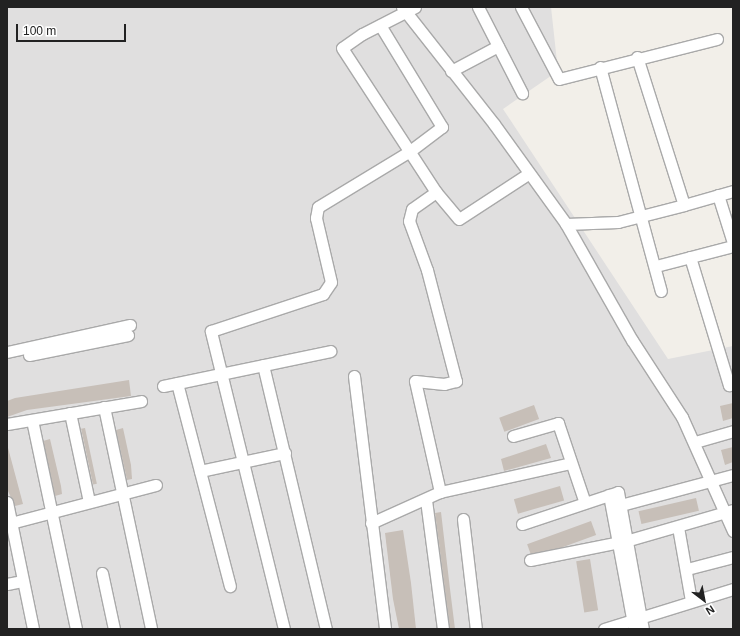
<!DOCTYPE html>
<style>
body{margin:0}
#map{position:relative;width:740px;height:636px;overflow:hidden;background:#f2efe9;font-family:Helvetica,sans-serif}
div>[style]{position:absolute}
[style*='--x']{left:calc(var(--x)*1px);top:calc(var(--y)*1px);width:calc(var(--w)*1px);rotate:calc(var(--a)*1deg)}
.residential>*{inset:0;background:#e0dfdf}
.building>*{inset:0;background:#c7bfb8;transform-origin:0 0}
.roads{filter:drop-shadow(1px 0 #a9a9a9) drop-shadow(-1px 0 #a9a9a9) drop-shadow(0 1px #a9a9a9) drop-shadow(0 -1px #a9a9a9)}
.minor>*{height:11px;margin:-5.5px;padding:0 5.5px;transform-origin:5.5px;border-radius:5.5px;background:#fff}
span{translate:-50% -50%;white-space:nowrap;text-align:center;line-height:1.15;-webkit-text-stroke:3px #fff;paint-order:stroke}
.frame{position:absolute;inset:0;border:8px solid #222;pointer-events:none}
.north{position:absolute;left:684px;top:580px;width:40px;height:40px;-webkit-text-stroke:3px #fff;paint-order:stroke;rotate:148deg;font-size:11px;font-weight:700;line-height:16px;text-align:center;color:#222}
.north::after{content:'';display:block;margin:auto;width:14px;height:18px;background:#222;clip-path:polygon(50% 0,100% 100%,50% 72%,0 100%)}
.scale{position:absolute;left:16px;top:24px;width:110px;height:18px;box-sizing:border-box;border:2px solid #222;border-top:0;padding-left:5px;font-size:12px;line-height:14px;white-space:nowrap;color:#222;-webkit-text-stroke:3px #fff;paint-order:stroke}
</style>
<div id="map">
<div class="residential">
<i style="clip-path:polygon(7px 7px,551px 7px,558px 71px,503px 109px,668px 359px,733px 346px,733px 629px,7px 629px)"></i>
</div>
<div class="building">
<i style="clip-path:polygon(129px 380px,131px 396px,27px 410px,7px 417px,7px 401px,15px 398px)"></i>
<i style="clip-path:polygon(733px 403px,733px 418px,723px 421px,720px 406px)"></i>
<i style="left:534px;top:405px;width:15px;height:37px;rotate:70deg"></i>
<i style="left:85px;top:428px;width:57px;height:4px;rotate:78deg"></i>
<i style="clip-path:polygon(123px 428px,131px 465px,132px 479px,127px 480px,116px 430px)"></i>
<i style="clip-path:polygon(50px 439px,61px 486px,62px 494px,55px 496px,43px 441px)"></i>
<i style="clip-path:polygon(7px 444px,23px 504px,15px 506px,7px 489px)"></i>
<i style="clip-path:polygon(546px 444px,551px 458px,504px 471px,501px 459px)"></i>
<i style="clip-path:polygon(733px 447px,733px 462px,725px 465px,721px 450px)"></i>
<i style="left:560px;top:486px;width:15px;height:48px;rotate:74deg"></i>
<i style="left:696px;top:498px;width:13px;height:59px;rotate:77deg"></i>
<i style="clip-path:polygon(441px 512px,450px 589px,455px 629px,450px 629px,435px 513px)"></i>
<i style="left:591px;top:521px;width:15px;height:68px;rotate:70deg"></i>
<i style="clip-path:polygon(403px 530px,411px 583px,416px 629px,399px 629px,393px 599px,385px 533px)"></i>
<i style="left:590px;top:559px;width:52px;height:14px;rotate:81deg"></i>
</div>
<div class="roads">
<div class="minor">
<i style="--x:402;--y:7;--w:149;--a:51.8"></i>
<i style="--x:494;--y:124;--w:123;--a:54.2"></i>
<i style="--x:566;--y:224;--w:133;--a:60.4"></i>
<i style="--x:632;--y:340;--w:92;--a:57"></i>
<i style="--x:682;--y:417;--w:125;--a:65.9"></i>
<i style="--x:415;--y:7;--w:59;--a:153"></i>
<i style="--x:362;--y:34;--w:24;--a:145"></i>
<i style="--x:342;--y:48;--w:172;--a:56.9"></i>
<i style="--x:436;--y:192;--w:35;--a:50"></i>
<i style="--x:459;--y:219;--w:82;--a:-33.1"></i>
<i style="--x:478;--y:7;--w:97;--a:62.9"></i>
<i style="--x:521;--y:7;--w:81;--a:62.2"></i>
<i style="--x:559;--y:79;--w:163;--a:-14.2"></i>
<i style="--x:637;--y:57;--w:155;--a:72.4"></i>
<i style="--x:684;--y:205;--w:51;--a:-15.9"></i>
<i style="--x:600;--y:67;--w:232;--a:74.8"></i>
<i style="--x:451;--y:71;--w:53;--a:-28"></i>
<i style="--x:436;--y:192;--w:29;--a:145"></i>
<i style="--x:412;--y:209;--w:12;--a:104"></i>
<i style="--x:409;--y:221;--w:52;--a:69.8"></i>
<i style="--x:427;--y:270;--w:115;--a:75.4"></i>
<i style="--x:456;--y:381;--w:12;--a:166"></i>
<i style="--x:444;--y:384;--w:29;--a:-174"></i>
<i style="--x:415;--y:381;--w:114;--a:77.3"></i>
<i style="--x:718;--y:195;--w:50;--a:72.6"></i>
<i style="--x:566;--y:224;--w:52;--a:-2.2"></i>
<i style="--x:618;--y:222;--w:68;--a:-14.4"></i>
<i style="--x:690;--y:257;--w:134;--a:73.1"></i>
<i style="--x:729;--y:385;--w:4;--a:-14"></i>
<i style="--x:656;--y:266;--w:80;--a:-14.6"></i>
<i style="--x:7;--y:352;--w:126;--a:-12.4"></i>
<i style="--x:29;--y:355;--w:101;--a:-11.4"></i>
<i style="--x:263;--y:365;--w:271;--a:76.6"></i>
<i style="--x:354;--y:376;--w:255;--a:83"></i>
<i style="--x:177;--y:383;--w:210;--a:75.4"></i>
<i style="--x:163;--y:386;--w:171;--a:-11.8"></i>
<i style="--x:104;--y:407;--w:227;--a:78"></i>
<i style="--x:70;--y:413;--w:91;--a:77.9"></i>
<i style="--x:32;--y:420;--w:214;--a:78.1"></i>
<i style="--x:7;--y:424;--w:136;--a:-9.7"></i>
<i style="--x:513;--y:436;--w:47;--a:-16.1"></i>
<i style="--x:558;--y:423;--w:84;--a:71.4"></i>
<i style="--x:695;--y:442;--w:40;--a:-16"></i>
<i style="--x:200;--y:471;--w:87;--a:-12"></i>
<i style="--x:609;--y:495;--w:136;--a:79.4"></i>
<i style="--x:426;--y:500;--w:130;--a:82.5"></i>
<i style="--x:7;--y:502;--w:130;--a:78.4"></i>
<i style="--x:621;--y:505;--w:116;--a:-15"></i>
<i style="--x:463;--y:519;--w:111;--a:83.3"></i>
<i style="--x:371;--y:523;--w:76;--a:-24.2"></i>
<i style="--x:440;--y:492;--w:134;--a:-12.5"></i>
<i style="--x:7;--y:524;--w:154;--a:-14.7"></i>
<i style="--x:522;--y:524;--w:101;--a:-18.4"></i>
<i style="--x:618;--y:492;--w:139;--a:79.7"></i>
<i style="--x:678;--y:527;--w:75;--a:80"></i>
<i style="--x:530;--y:560;--w:101;--a:-11.4"></i>
<i style="--x:629;--y:540;--w:108;--a:-16.1"></i>
<i style="--x:687;--y:569;--w:48;--a:-14.6"></i>
<i style="--x:102;--y:573;--w:57;--a:77.9"></i>
<i style="--x:7;--y:584;--w:16;--a:-11"></i>
<i style="--x:284;--y:629;--w:307;--a:-103.8"></i>
<i style="--x:211;--y:331;--w:118;--a:-18.3"></i>
<i style="--x:323;--y:294;--w:14;--a:-56"></i>
<i style="--x:331;--y:282;--w:66;--a:-103.2"></i>
<i style="--x:316;--y:218;--w:11;--a:-80"></i>
<i style="--x:318;--y:207;--w:108;--a:-31.3"></i>
<i style="--x:410;--y:151;--w:40;--a:-37"></i>
<i style="--x:442;--y:127;--w:119;--a:-121.3"></i>
<i style="--x:604;--y:629;--w:135;--a:-17.2"></i>
</div>
</div>
<div class="frame"></div>
<div class="north">N</div>
<div class="scale">100 m</div>
</div>
